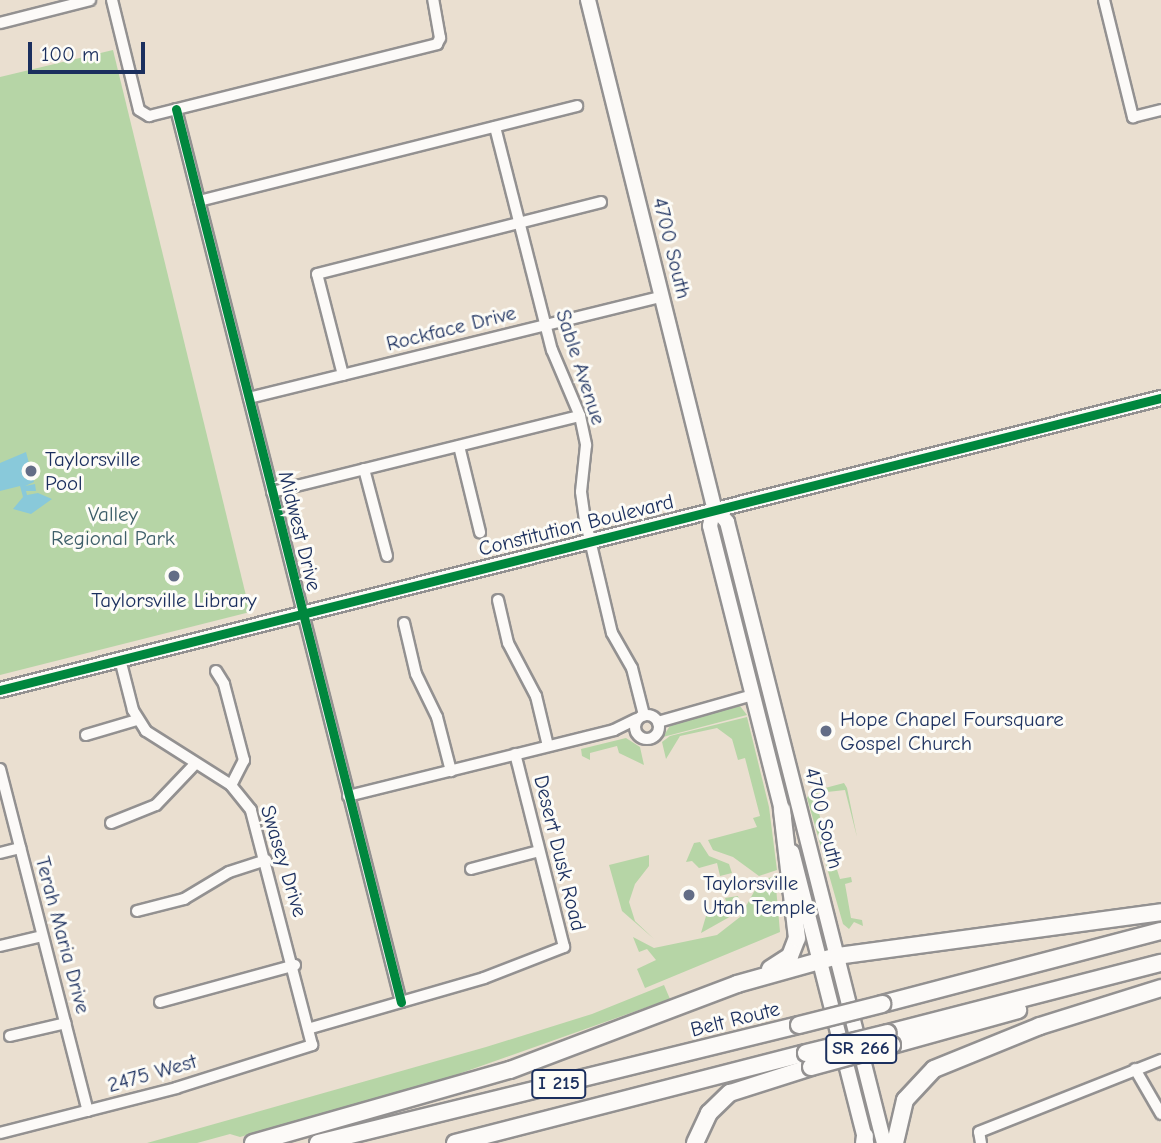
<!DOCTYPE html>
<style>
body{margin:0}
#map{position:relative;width:1161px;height:1143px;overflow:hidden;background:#eadfd0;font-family:"Comic Neue",sans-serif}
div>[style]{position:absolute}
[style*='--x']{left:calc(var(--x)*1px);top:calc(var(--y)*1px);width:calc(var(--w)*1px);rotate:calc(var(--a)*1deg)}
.green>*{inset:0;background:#b6d5a6}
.water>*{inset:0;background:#89c9da}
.roads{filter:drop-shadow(2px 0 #939191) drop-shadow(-2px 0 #939191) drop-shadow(0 2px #939191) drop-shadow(0 -2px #939191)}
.minor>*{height:10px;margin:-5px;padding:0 5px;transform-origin:5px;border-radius:5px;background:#fcfaf8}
.minor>.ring{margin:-5px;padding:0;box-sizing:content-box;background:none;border:10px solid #fcfaf8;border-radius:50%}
.major>*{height:14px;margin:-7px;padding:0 7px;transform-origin:7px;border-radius:7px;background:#fcfaf8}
.highway>*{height:16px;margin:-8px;padding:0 8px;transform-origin:8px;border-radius:8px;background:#fcfaf8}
.bridges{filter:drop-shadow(2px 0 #939191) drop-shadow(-2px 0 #939191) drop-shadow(0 2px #939191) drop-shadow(0 -2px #939191)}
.highway-bridge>*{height:16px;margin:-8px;padding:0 8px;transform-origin:8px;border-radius:8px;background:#fcfaf8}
.cycleway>*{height:9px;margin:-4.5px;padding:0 4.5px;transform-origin:4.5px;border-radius:4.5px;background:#00873e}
.dots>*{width:19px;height:19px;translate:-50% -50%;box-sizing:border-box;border:4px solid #fdfcf7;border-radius:50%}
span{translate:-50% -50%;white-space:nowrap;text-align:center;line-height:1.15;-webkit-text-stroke:6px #fdfcf7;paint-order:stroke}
.shield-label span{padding:2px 5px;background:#fdfcf7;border:2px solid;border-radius:5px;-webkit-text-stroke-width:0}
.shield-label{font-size:19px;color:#1b2f5e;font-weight:700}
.street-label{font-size:21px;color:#1b2f5e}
.poi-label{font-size:21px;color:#1b2f5e}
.left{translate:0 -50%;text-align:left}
.park-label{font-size:21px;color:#3d5e69}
.scale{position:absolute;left:28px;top:42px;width:117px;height:32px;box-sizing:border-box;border:4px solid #1b2f5e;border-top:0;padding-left:9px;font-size:21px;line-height:24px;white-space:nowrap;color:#1b2f5e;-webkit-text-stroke:5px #fdfcf7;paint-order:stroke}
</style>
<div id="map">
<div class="green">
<i style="clip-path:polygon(113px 50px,250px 612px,0 675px,0 77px)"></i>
<i style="clip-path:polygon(740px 706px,747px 715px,663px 737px,671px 724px)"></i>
<i style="clip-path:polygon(747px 717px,769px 807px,777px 870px,759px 876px,733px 857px,713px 850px,708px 840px,757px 827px,753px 818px,760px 816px,745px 758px,738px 760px,732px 739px,717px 728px,680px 736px,666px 759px,662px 742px,670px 736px)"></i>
<i style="clip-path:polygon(626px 738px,640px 747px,644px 765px,619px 753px,617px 746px,590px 753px,590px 760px,582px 756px,581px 749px)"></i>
<i style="clip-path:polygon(844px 783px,847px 788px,857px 837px,845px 790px,818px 793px,814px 798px,840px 879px,851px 877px,852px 882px,845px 884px,851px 918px,862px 920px,863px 926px,854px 922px,849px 929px,843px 924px,807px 798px,810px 792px)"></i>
<i style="clip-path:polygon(700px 842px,709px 856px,729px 864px,732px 873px,720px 876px,717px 863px,699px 868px,692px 861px,686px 862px,694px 843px)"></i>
<i style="clip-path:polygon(649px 855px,649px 866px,635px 884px,629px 902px,635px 921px,654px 939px,622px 911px,609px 865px)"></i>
<i style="clip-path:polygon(775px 876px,780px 932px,645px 988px,637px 969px,656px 960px,647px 949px,639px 952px,633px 937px,654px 948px,717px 935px,740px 917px,760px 881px)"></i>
<i style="clip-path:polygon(738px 896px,740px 905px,733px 915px,701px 933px,706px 916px,729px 910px,725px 898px)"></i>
<i style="clip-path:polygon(664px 985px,670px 999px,447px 1078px,240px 1137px,230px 1134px,197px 1143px,147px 1143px,486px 1047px,592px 1014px)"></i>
</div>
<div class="water">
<i style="clip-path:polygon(26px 452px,34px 482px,25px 486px,35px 484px,36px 491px,26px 491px,27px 495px,38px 493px,52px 499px,31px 514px,13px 509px,23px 497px,20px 486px,0 491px,0 463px)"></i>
</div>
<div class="roads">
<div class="minor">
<i style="--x:112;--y:0;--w:113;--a:76.2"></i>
<i style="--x:139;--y:110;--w:12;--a:31"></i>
<i style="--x:149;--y:116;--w:297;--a:-14"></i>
<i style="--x:437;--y:44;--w:7;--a:-63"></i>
<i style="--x:440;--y:38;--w:39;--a:-100"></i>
<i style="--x:1104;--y:0;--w:121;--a:76.1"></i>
<i style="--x:1133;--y:117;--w:29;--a:-14"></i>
<i style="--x:0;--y:23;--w:93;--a:-14.3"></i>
<i style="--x:176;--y:109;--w:921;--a:75.86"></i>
<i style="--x:495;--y:127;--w:230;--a:75.7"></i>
<i style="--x:552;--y:350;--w:72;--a:67"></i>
<i style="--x:580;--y:416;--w:30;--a:78"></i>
<i style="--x:586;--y:445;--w:47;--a:96.1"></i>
<i style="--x:581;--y:492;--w:27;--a:82"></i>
<i style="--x:585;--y:519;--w:117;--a:76.7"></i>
<i style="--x:612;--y:633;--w:40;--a:60.3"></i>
<i style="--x:632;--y:668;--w:49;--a:75.7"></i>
<i style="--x:199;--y:201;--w:390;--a:-14.1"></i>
<i style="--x:343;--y:375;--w:104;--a:-104.4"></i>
<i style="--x:317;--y:274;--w:293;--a:-14.2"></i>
<i style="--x:249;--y:398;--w:426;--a:-13.8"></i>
<i style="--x:459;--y:446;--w:89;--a:76.3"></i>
<i style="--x:364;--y:469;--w:90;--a:75.2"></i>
<i style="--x:272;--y:492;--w:317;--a:-13.9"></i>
<i style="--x:498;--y:600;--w:44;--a:76.9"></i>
<i style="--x:508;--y:643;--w:60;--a:62.2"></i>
<i style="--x:536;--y:696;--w:51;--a:76.5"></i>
<i style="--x:404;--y:623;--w:52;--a:76.8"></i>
<i style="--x:416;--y:674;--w:48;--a:64"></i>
<i style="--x:437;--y:717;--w:56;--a:75.5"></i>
<i style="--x:216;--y:671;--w:15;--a:58"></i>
<i style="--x:224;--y:684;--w:79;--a:75.3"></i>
<i style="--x:244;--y:760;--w:28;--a:117"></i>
<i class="ring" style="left:635px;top:715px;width:14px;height:14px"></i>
<i style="--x:658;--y:722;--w:99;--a:-15.9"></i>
<i style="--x:86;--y:735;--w:53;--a:-16.4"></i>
<i style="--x:0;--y:769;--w:353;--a:75.6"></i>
<i style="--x:348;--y:796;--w:274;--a:-13.9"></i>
<i style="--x:614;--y:730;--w:25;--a:-26"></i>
<i style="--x:111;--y:823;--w:48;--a:-21.8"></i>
<i style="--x:156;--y:805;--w:57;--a:-46.4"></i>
<i style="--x:0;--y:853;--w:21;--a:-14"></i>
<i style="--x:471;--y:869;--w:70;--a:-14.8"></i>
<i style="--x:137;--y:911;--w:49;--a:-14.3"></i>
<i style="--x:184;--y:899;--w:52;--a:-31"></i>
<i style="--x:229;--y:872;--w:39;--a:-18"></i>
<i style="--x:0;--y:946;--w:43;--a:-13.4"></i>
<i style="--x:160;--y:1002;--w:140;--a:-15.3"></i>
<i style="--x:311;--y:1028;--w:180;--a:-16.1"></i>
<i style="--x:484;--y:978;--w:86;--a:-21.2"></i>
<i style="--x:564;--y:947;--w:199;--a:-104.2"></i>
<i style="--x:10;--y:1036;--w:57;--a:-13.1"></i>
<i style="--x:1135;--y:1069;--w:52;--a:60"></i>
<i style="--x:0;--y:1133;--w:182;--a:-14.3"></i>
<i style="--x:176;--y:1088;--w:143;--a:-17.5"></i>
<i style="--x:312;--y:1045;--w:243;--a:-104.6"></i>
<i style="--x:251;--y:810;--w:32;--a:-129"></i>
<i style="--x:231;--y:785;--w:101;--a:-147.6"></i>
<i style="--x:146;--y:731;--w:25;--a:-122"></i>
<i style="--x:133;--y:710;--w:53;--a:-104.3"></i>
<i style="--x:981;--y:1143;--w:11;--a:-100"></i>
<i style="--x:979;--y:1132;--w:196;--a:-21.6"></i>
</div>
<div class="major">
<i style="--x:588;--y:0;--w:522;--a:76.04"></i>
<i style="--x:714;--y:507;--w:20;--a:49"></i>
<i style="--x:727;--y:522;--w:641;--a:75.81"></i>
<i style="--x:714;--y:507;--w:19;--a:102"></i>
<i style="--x:710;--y:526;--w:301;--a:75.8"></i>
<i style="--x:0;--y:690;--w:1197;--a:-14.12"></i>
<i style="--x:792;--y:852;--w:300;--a:75.7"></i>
</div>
<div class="highway">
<i style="--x:770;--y:969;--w:24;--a:-33"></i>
<i style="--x:790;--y:956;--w:19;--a:-69"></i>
<i style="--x:797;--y:938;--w:129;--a:-96.7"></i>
<i style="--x:882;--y:1004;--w:288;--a:-14.7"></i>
<i style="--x:888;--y:1033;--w:282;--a:-14.4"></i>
<i style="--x:892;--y:1045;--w:131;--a:-15.5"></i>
<i style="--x:253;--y:1143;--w:267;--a:-15.9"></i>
<i style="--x:510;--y:1070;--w:243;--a:-20.7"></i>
<i style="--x:737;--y:984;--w:104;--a:-15.6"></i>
<i style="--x:837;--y:956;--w:327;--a:-7.7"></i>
<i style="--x:318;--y:1143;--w:495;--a:-13.8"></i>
<i style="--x:455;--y:1143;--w:362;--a:-14.4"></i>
<i style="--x:695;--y:1143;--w:33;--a:-65"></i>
<i style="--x:709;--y:1113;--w:29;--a:-44"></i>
<i style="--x:730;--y:1093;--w:85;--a:-17.8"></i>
<i style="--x:864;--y:1143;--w:7;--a:-82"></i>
<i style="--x:895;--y:1143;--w:44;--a:-76.9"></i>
<i style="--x:905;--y:1100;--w:42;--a:-46.9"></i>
<i style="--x:934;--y:1069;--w:114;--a:-22.1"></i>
<i style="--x:1040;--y:1026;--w:127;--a:-17.4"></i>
</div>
</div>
<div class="bridges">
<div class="highway-bridge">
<i style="--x:799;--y:1025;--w:86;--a:-14.2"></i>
<i style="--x:806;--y:1053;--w:84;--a:-13.7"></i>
<i style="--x:811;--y:1067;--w:84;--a:-15.2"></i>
</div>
</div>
<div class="cycleway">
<i style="--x:176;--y:109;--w:921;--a:75.86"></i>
<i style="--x:0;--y:690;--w:1197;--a:-14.12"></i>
</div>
<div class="dots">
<i style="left:31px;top:471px;background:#636d86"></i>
<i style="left:174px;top:576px;background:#636d86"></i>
<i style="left:826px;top:731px;background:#636d86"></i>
<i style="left:689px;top:895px;background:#636d86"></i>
</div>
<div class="shield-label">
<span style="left:861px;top:1049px">SR 266</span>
<span style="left:559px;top:1084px">I 215</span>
</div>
<div class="street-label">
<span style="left:672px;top:248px;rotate:76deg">4700 South</span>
<span style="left:451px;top:328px;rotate:-14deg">Rockface Drive</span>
<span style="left:581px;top:367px;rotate:72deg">Sable Avenue</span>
<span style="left:576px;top:525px;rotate:-14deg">Constitution Boulevard</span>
<span style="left:300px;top:531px;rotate:76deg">Midwest Drive</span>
<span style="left:824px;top:818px;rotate:76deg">4700 South</span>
<span style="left:560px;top:853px;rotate:76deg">Desert Dusk Road</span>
<span style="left:284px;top:861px;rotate:73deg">Swasey Drive</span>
<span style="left:63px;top:935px;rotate:75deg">Terah Maria Drive</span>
<span style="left:735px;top:1019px;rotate:-14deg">Belt Route</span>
<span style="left:152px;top:1073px;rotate:-16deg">2475 West</span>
</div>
<div class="poi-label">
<span class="left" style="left:45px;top:471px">Taylorsville<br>Pool</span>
<span style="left:174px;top:600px">Taylorsville Library</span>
<span class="left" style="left:840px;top:731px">Hope Chapel Foursquare<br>Gospel Church</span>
<span class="left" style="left:703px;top:895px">Taylorsville<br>Utah Temple</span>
</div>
<div class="park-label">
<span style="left:113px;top:526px">Valley<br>Regional Park</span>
</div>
<div class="scale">100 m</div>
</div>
